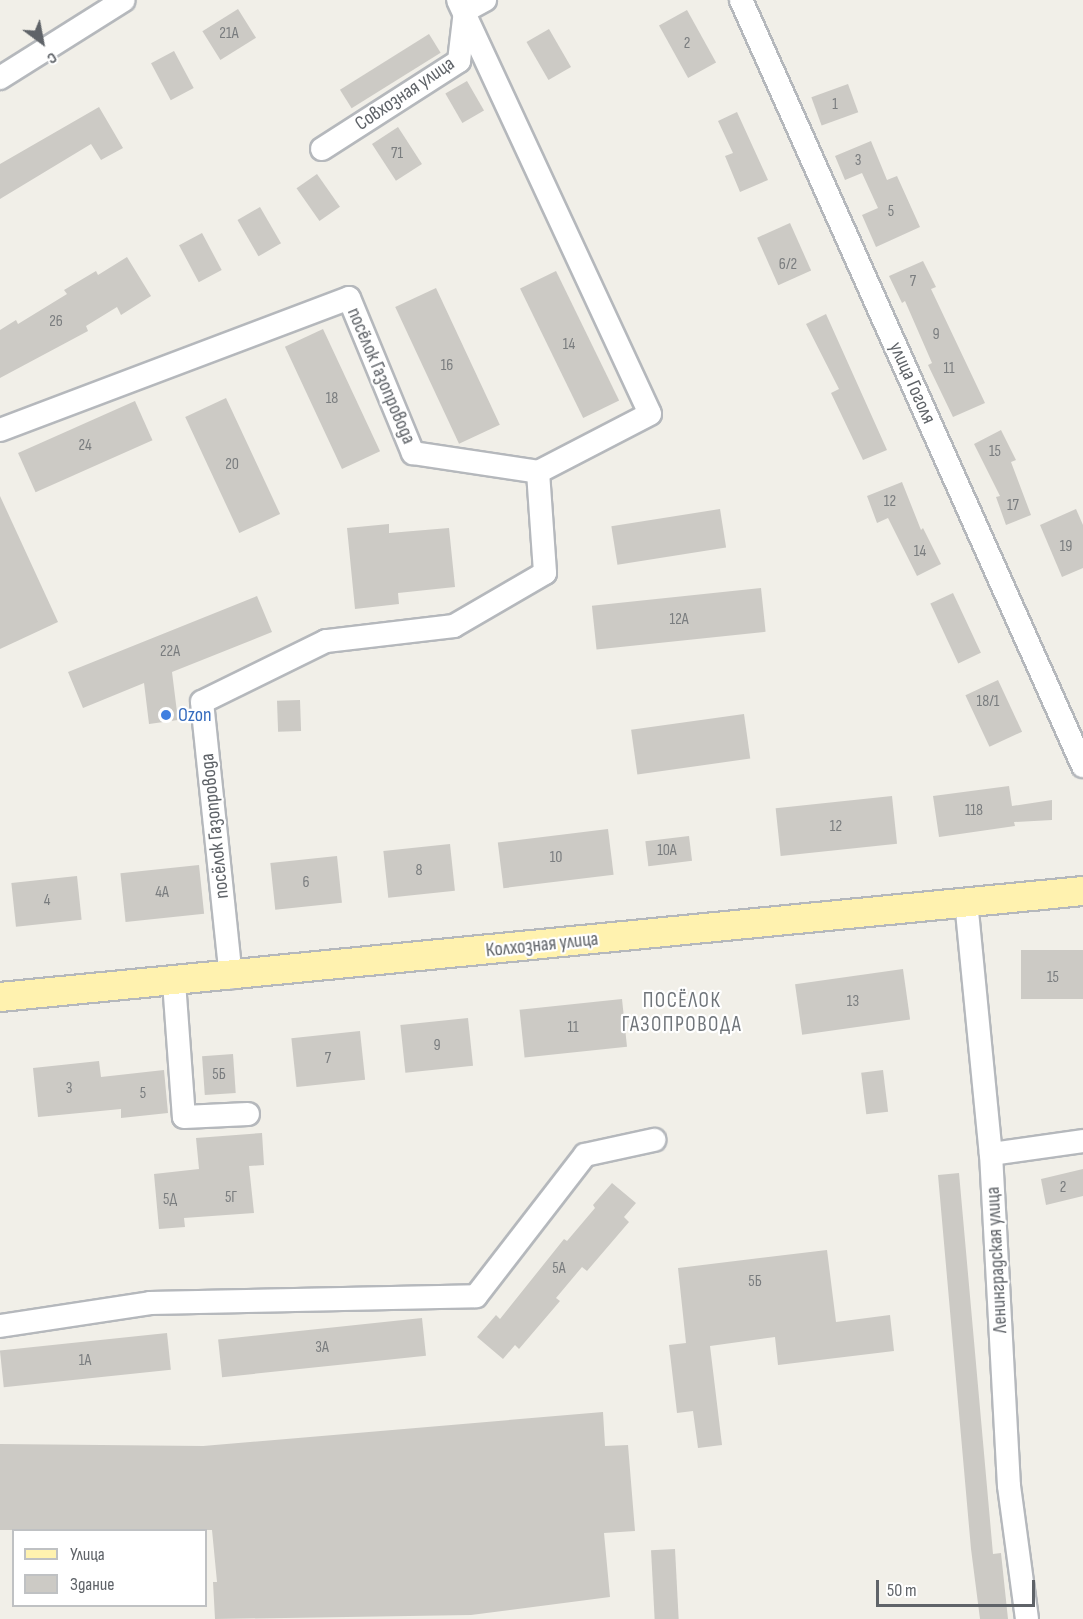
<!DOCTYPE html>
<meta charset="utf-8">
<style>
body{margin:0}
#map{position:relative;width:1083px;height:1619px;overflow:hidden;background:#f1efe8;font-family:"Sofia Sans Condensed",sans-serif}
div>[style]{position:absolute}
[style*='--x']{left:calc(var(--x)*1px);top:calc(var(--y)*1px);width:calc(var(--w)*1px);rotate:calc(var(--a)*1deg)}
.building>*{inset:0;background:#cccac5;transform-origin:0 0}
.roads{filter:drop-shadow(2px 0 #b5b8bc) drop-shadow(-2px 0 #b5b8bc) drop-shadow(0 2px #b5b8bc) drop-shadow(0 -2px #b5b8bc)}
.minor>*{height:22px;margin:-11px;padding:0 11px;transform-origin:11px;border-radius:11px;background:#fff}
.major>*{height:28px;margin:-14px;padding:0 14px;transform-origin:14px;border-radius:14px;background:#fff2af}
.dots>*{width:16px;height:16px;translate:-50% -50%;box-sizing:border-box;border:3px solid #fff;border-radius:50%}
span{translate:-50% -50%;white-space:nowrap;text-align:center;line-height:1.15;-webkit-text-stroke:4.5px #fff;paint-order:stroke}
.number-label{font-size:16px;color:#7a7d7f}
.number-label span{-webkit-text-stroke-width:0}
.street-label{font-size:20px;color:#5f6368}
.shop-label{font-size:20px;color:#366cbe}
.left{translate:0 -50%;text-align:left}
.neighbourhood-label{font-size:21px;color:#70757a;letter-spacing:1.5px}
.legend{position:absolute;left:12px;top:1529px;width:195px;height:78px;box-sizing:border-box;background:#fff;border:2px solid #bfc1c3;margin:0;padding:8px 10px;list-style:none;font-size:18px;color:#5f6368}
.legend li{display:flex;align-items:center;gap:12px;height:30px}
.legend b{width:30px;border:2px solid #bfc1c3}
.north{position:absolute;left:12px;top:12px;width:60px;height:60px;-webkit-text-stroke:4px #fff;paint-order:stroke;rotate:148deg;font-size:16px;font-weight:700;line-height:24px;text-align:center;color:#5f6368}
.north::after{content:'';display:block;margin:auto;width:21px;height:27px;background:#5f6368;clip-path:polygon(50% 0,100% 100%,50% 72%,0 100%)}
.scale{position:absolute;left:876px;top:1580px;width:159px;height:27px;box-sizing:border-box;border:3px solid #5f6368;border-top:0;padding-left:8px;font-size:18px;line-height:21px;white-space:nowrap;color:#5f6368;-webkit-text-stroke:4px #fff;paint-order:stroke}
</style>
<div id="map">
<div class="building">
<i style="left:238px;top:9px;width:34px;height:42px;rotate:58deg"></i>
<i style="left:687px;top:10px;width:60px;height:32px;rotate:61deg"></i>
<i style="left:549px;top:29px;width:44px;height:26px;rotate:60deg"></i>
<i style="left:429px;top:34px;width:22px;height:105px;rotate:58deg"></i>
<i style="left:174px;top:51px;width:42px;height:26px;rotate:62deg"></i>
<i style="left:467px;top:81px;width:34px;height:25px;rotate:60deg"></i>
<i style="left:848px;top:84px;width:30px;height:39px;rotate:70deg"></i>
<i style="clip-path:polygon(99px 107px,123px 148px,101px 160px,91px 144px,0 199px,0 164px)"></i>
<i style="clip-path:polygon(737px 112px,768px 180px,740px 192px,725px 156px,733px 153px,718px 121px)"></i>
<i style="left:398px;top:127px;width:44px;height:31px;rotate:57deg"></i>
<i style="clip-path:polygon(871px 141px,887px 180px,897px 176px,920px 227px,876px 247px,862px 215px,878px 208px,862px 173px,845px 180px,835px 156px)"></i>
<i style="left:317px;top:174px;width:40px;height:25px;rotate:55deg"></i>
<i style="left:260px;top:207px;width:42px;height:26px;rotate:60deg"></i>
<i style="left:790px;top:223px;width:52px;height:36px;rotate:66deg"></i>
<i style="left:202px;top:233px;width:42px;height:26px;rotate:62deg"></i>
<i style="clip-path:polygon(127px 257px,151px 296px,121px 315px,117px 307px,86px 326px,88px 331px,0 378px,0 330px,16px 320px,18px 324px,67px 294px,64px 290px,96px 271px,98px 275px)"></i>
<i style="clip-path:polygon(923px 261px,936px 287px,931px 289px,985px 403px,953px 417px,928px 365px,932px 363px,905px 301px,902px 303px,889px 276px)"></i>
<i style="left:556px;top:271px;width:144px;height:40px;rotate:64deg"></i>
<i style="left:436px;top:288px;width:151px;height:45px;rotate:65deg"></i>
<i style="clip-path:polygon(826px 314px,887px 450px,863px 460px,831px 393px,839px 389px,806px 324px)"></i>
<i style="left:323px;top:329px;width:135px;height:42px;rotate:65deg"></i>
<i style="left:226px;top:398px;width:128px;height:45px;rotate:65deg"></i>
<i style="left:135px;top:401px;width:43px;height:128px;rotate:66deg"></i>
<i style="clip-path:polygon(1001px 430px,1016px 460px,1011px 462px,1031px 515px,1006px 525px,996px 497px,1000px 496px,974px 444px)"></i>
<i style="clip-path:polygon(902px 482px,921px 530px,923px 528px,941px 564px,917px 576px,888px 518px,877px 523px,867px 496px)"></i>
<i style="clip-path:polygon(0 496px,58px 622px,0 649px)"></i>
<i style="left:720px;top:509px;width:39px;height:110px;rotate:81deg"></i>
<i style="clip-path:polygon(1076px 509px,1083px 525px,1083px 568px,1062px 577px,1040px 525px)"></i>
<i style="clip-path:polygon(389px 524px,389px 533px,449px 528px,455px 587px,398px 593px,399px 604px,355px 609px,347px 528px)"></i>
<i style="left:761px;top:588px;width:44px;height:170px;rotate:84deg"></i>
<i style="left:953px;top:593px;width:66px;height:25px;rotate:65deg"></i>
<i style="clip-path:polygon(257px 596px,272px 632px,172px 672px,178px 720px,149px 724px,144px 683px,83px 708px,68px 672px)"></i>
<i style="left:998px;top:680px;width:57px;height:36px;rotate:65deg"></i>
<i style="left:300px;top:700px;width:31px;height:23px;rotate:88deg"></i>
<i style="left:744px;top:714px;width:45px;height:114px;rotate:82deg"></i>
<i style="clip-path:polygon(1009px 786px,1012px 806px,1052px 800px,1052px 820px,1014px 822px,1015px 826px,939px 837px,933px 796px)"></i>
<i style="left:892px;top:796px;width:48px;height:117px;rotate:84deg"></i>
<i style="left:608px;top:829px;width:46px;height:111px;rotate:83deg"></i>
<i style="left:689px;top:836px;width:25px;height:44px;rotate:83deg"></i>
<i style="left:450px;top:844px;width:47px;height:67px;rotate:84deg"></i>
<i style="left:337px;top:856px;width:47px;height:67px;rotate:84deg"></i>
<i style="left:199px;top:865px;width:49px;height:79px;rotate:84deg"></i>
<i style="left:77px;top:876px;width:44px;height:66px;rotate:84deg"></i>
<i style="left:1083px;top:950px;width:49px;height:62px;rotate:90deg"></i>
<i style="left:903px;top:969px;width:51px;height:109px;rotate:82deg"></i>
<i style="left:622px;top:999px;width:48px;height:103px;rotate:84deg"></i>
<i style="left:468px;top:1018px;width:48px;height:68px;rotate:84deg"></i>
<i style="left:360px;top:1031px;width:49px;height:69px;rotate:84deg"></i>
<i style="left:233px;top:1054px;width:39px;height:31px;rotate:86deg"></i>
<i style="clip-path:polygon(99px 1061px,101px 1077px,164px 1070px,168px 1113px,121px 1118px,121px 1109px,38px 1117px,33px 1068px)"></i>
<i style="left:883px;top:1070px;width:42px;height:22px;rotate:83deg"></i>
<i style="clip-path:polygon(262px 1133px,264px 1165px,249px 1166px,254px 1213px,184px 1218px,185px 1227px,159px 1229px,154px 1174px,199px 1169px,196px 1138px)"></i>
<i style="clip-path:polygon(1083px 1169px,1083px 1196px,1046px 1205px,1041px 1179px)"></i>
<i style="clip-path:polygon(959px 1173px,993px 1554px,1001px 1553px,1008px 1619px,980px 1619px,971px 1549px,938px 1175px)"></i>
<i style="clip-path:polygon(612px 1183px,636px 1203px,624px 1217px,629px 1222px,587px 1271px,582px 1267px,556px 1298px,560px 1301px,519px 1349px,515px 1345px,503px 1359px,477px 1337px,496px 1315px,500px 1319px,564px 1239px,567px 1241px,595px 1208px,593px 1205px)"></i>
<i style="clip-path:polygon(827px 1250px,836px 1322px,890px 1315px,894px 1351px,778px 1365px,775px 1337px,710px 1346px,722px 1445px,698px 1448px,693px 1411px,677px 1413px,669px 1345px,686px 1343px,678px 1268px)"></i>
<i style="left:422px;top:1318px;width:38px;height:205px;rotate:84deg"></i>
<i style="left:167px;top:1333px;width:37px;height:168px;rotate:84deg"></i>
<i style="clip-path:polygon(603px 1412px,605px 1446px,628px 1445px,635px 1531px,604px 1533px,610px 1597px,471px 1615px,215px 1619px,213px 1582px,217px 1582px,212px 1530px,0 1530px,0 1444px,203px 1446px)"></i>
<i style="left:675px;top:1549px;width:70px;height:24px;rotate:87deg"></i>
</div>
<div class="roads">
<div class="minor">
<i style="--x:458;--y:0;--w:456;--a:65.1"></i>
<i style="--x:650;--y:414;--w:126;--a:152.6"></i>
<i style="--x:741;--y:0;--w:839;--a:65.94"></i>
<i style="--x:0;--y:78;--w:146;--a:-32.2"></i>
<i style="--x:322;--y:149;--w:163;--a:-32.7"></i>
<i style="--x:459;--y:61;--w:50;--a:-83.2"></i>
<i style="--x:465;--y:11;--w:23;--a:-29"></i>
<i style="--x:0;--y:430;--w:373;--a:-20.7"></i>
<i style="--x:349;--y:298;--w:168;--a:67.6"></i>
<i style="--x:413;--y:453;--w:126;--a:8.6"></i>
<i style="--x:538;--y:472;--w:101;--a:86"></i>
<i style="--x:545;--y:573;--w:105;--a:149.8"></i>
<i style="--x:454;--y:626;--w:129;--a:173.3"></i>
<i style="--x:326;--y:641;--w:138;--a:153.8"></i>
<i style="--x:202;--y:702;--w:277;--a:84"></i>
<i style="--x:966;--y:901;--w:254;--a:84.4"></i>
<i style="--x:991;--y:1154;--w:332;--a:86.9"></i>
<i style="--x:1009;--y:1486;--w:134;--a:82.3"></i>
<i style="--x:174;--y:982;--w:135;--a:85.8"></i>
<i style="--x:184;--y:1117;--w:64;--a:-2.7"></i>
<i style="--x:991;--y:1154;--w:93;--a:-8"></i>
<i style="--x:0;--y:1326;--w:152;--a:-8.7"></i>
<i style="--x:150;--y:1303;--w:326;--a:-1.2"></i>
<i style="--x:476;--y:1296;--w:178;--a:-52.3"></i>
<i style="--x:585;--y:1155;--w:71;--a:-12.3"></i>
</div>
<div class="major">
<i style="--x:0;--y:997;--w:1088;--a:-5.59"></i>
</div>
</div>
<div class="dots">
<i style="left:166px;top:715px;background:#3f7fe0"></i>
</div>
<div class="number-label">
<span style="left:229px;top:34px">21А</span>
<span style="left:687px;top:44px">2</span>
<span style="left:835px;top:105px">1</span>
<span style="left:397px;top:154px">71</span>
<span style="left:858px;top:161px">3</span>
<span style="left:891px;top:212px">5</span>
<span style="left:788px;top:265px">6/2</span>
<span style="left:913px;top:282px">7</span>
<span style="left:56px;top:322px">26</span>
<span style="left:936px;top:335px">9</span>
<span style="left:569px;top:345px">14</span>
<span style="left:447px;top:366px">16</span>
<span style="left:949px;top:369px">11</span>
<span style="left:332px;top:399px">18</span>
<span style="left:85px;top:446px">24</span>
<span style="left:995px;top:452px">15</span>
<span style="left:232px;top:465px">20</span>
<span style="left:890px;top:502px">12</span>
<span style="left:1013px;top:506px">17</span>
<span style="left:1066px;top:547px">19</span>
<span style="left:920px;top:552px">14</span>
<span style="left:679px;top:620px">12А</span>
<span style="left:170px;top:652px">22А</span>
<span style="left:988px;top:702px">18/1</span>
<span style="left:974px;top:811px">118</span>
<span style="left:836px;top:827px">12</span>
<span style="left:667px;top:851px">10А</span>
<span style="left:556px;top:858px">10</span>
<span style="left:419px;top:871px">8</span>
<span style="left:306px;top:883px">6</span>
<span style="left:162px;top:893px">4А</span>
<span style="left:47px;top:901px">4</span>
<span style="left:1053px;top:978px">15</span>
<span style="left:853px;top:1002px">13</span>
<span style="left:573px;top:1028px">11</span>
<span style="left:437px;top:1046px">9</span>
<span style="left:328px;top:1059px">7</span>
<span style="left:219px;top:1075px">5Б</span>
<span style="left:69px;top:1089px">3</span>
<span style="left:143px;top:1094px">5</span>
<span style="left:1063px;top:1188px">2</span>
<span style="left:231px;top:1198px">5Г</span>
<span style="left:170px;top:1200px">5Д</span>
<span style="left:559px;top:1269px">5А</span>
<span style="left:755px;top:1282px">5Б</span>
<span style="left:322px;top:1348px">3А</span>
<span style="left:85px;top:1361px">1А</span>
</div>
<div class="street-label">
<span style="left:405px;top:94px;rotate:-34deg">Совхозная улица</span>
<span style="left:381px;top:376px;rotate:67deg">посёлок Газопровода</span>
<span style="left:912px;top:383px;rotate:66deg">улица Гоголя</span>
<span style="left:215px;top:826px;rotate:-96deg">посёлок Газопровода</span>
<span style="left:542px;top:945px;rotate:-6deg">Колхозная улица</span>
<span style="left:997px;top:1260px;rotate:-93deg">Ленинградская улица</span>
</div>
<div class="shop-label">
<span class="left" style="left:178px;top:715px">Ozon</span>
</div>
<div class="neighbourhood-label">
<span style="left:682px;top:1013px">ПОСЁЛОК<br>ГАЗОПРОВОДА</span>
</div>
<ul class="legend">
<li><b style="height:8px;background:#fff2af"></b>Улица</li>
<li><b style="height:16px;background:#cccac5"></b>Здание</li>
</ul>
<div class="north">С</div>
<div class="scale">50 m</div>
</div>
